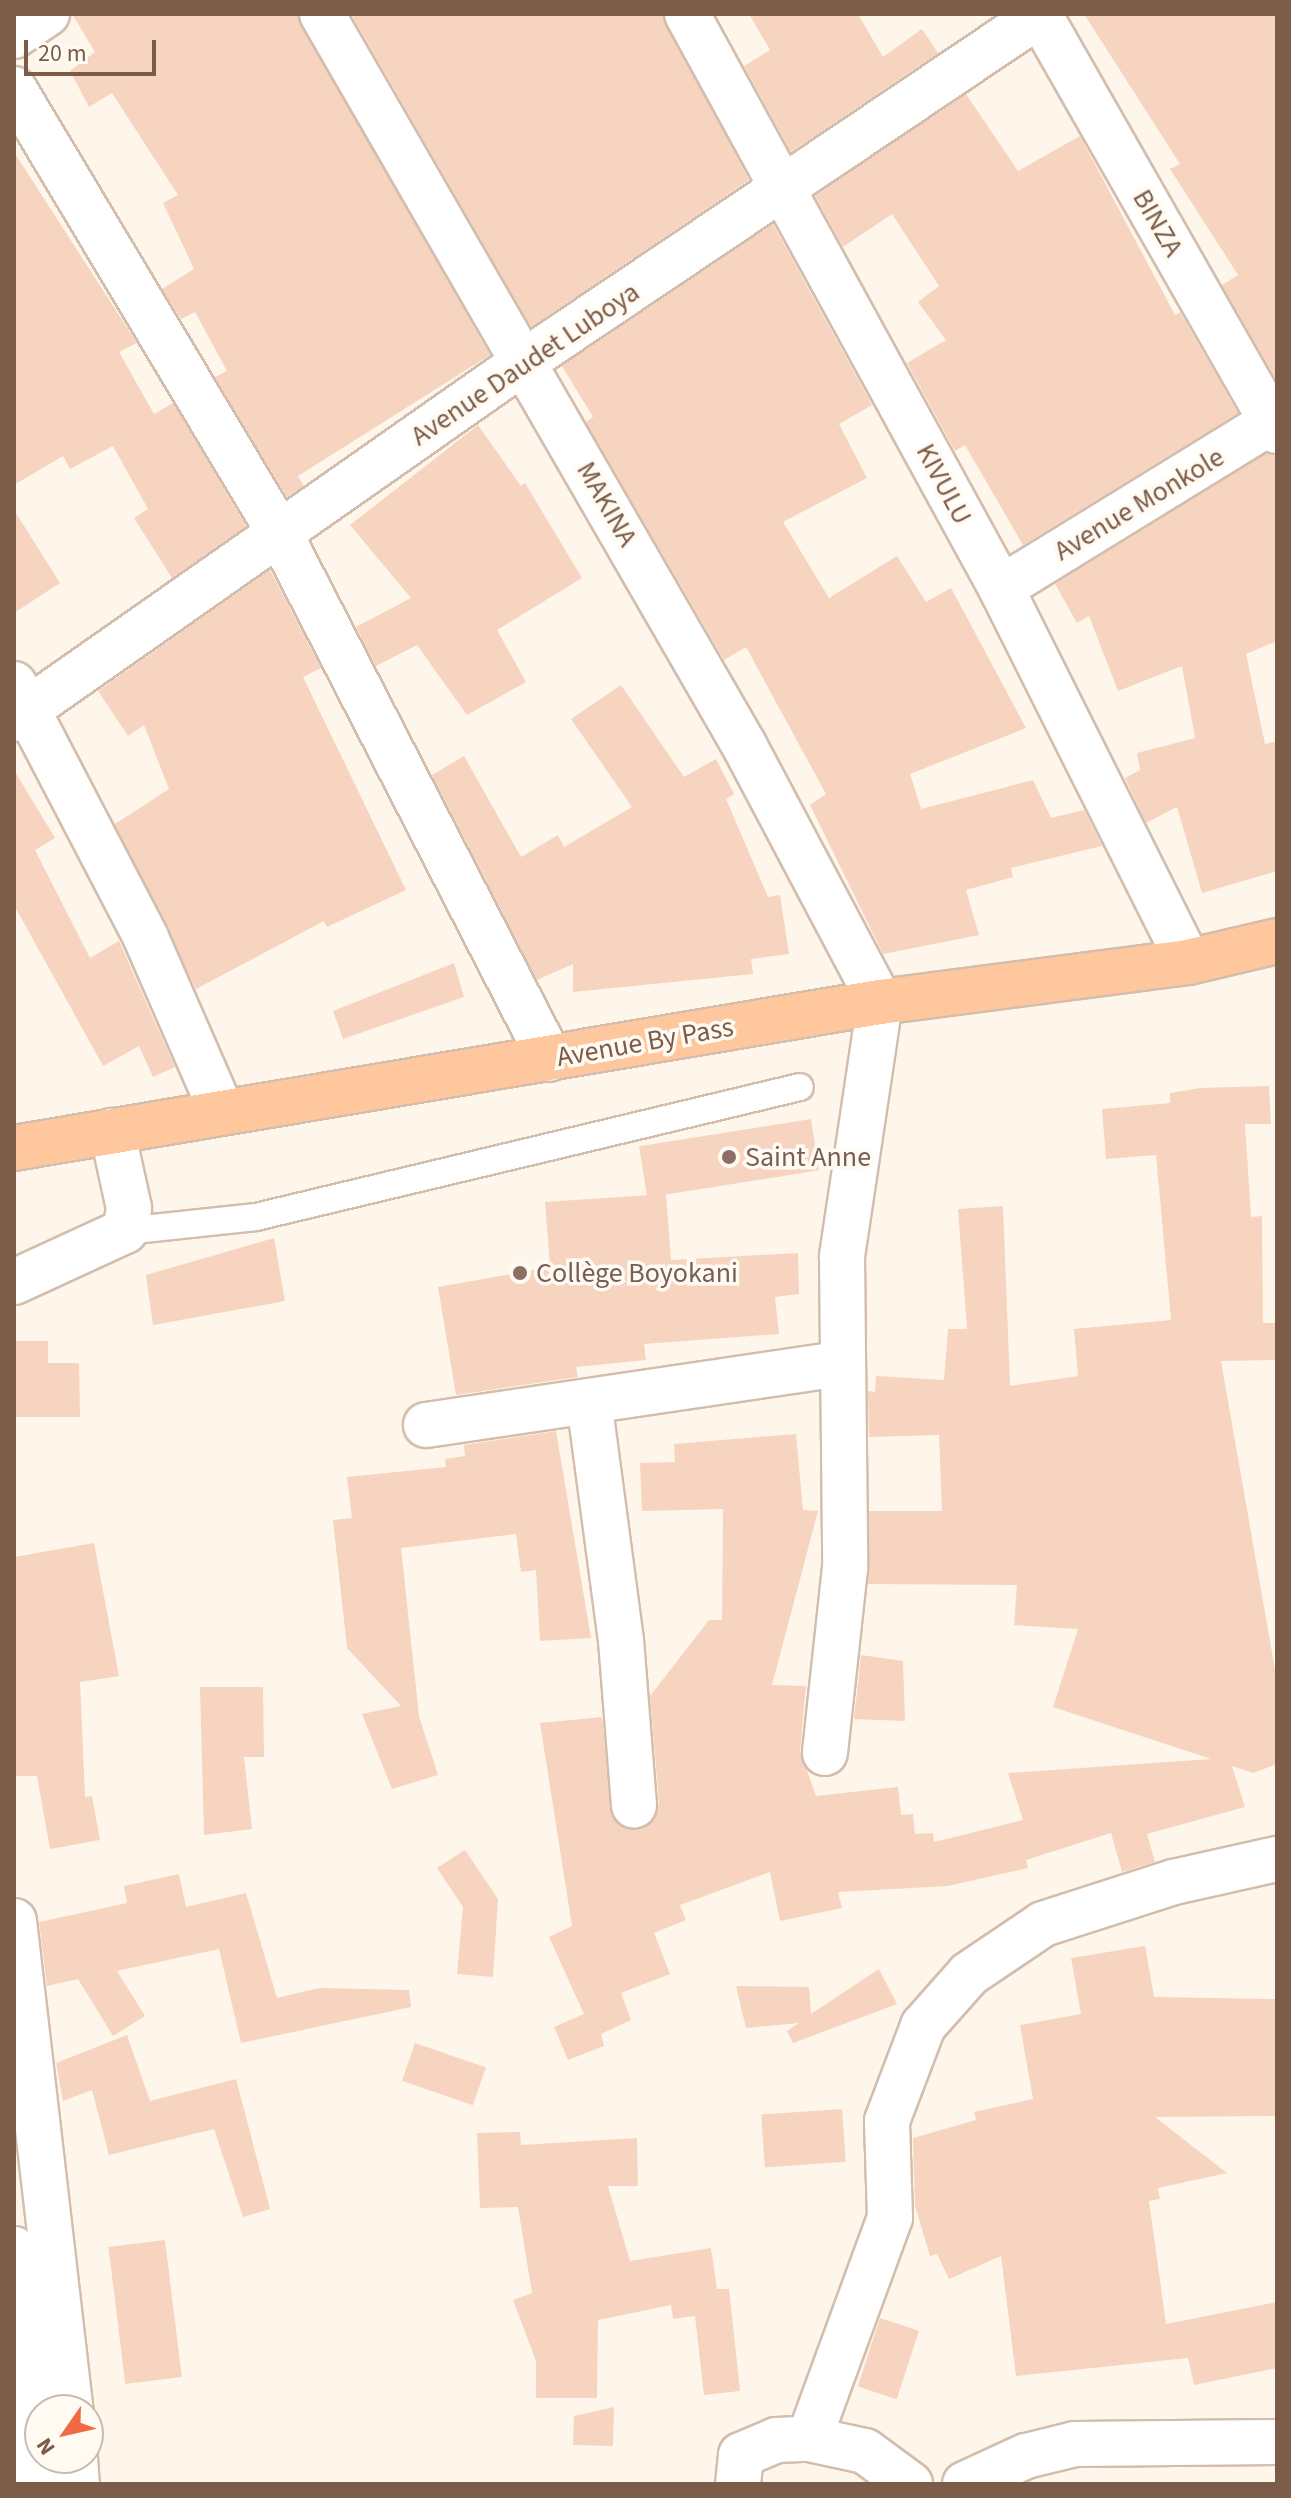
<!DOCTYPE html>
<meta charset="utf-8">
<style>
body{margin:0}
#map{position:relative;width:1291px;height:2498px;overflow:hidden;background:#fef6ea;font-family:"Source Sans 3",sans-serif}
div>[style]{position:absolute}
[style*='--x']{left:calc(var(--x)*1px);top:calc(var(--y)*1px);width:calc(var(--w)*1px);rotate:calc(var(--a)*1deg)}
.building>*{inset:0;background:#f6d4bf;transform-origin:0 0}
.roads{filter:drop-shadow(2px 0 #d3bdad) drop-shadow(-2px 0 #d3bdad) drop-shadow(0 2px #d3bdad) drop-shadow(0 -2px #d3bdad)}
.service>*{height:26px;margin:-13px;padding:0 13px;transform-origin:13px;border-radius:13px;background:#fff}
.minor>*{height:44px;margin:-22px;padding:0 22px;transform-origin:22px;border-radius:22px;background:#fff}
.trunk>*{height:44px;margin:-22px;padding:0 22px;transform-origin:22px;border-radius:22px;background:#fec79e}
.dots>*{width:22px;height:22px;translate:-50% -50%;box-sizing:border-box;border:4px solid #fffaf2;border-radius:50%}
span{translate:-50% -50%;white-space:nowrap;text-align:center;line-height:1.15;-webkit-text-stroke:7px #fffaf2;paint-order:stroke}
.street-label{font-size:28px;color:#7c5b49}
.education-label{font-size:28px;color:#785e54}
.left{translate:0 -50%;text-align:left}
.frame{position:absolute;inset:0;border:16px solid #7c5b49;pointer-events:none}
.north{position:absolute;left:24px;top:2394px;width:80px;height:80px;box-sizing:border-box;background:#fffaf2;border:2px solid #cbbaae;border-radius:50%;rotate:236deg;font-size:22px;font-weight:700;line-height:32px;text-align:center;color:#7c5b49}
.north::after{content:'';display:block;margin:auto;width:28px;height:36px;background:#f16a45;clip-path:polygon(50% 0,100% 100%,50% 72%,0 100%)}
.scale{position:absolute;left:24px;top:40px;width:132px;height:36px;box-sizing:border-box;border:4px solid #7c5b49;border-top:0;padding-left:10px;font-size:24px;line-height:28px;white-space:nowrap;color:#7c5b49;-webkit-text-stroke:6px #fffaf2;paint-order:stroke}
</style>
<div id="map">
<div class="building">
<i style="clip-path:polygon(72px 14px,297px 14px,490px 355px,298px 476px,304px 486px,287px 497px,215px 377px,227px 371px,195px 312px,181px 319px,162px 289px,194px 269px,163px 203px,178px 195px,112px 93px,89px 107px,70px 71px,95px 52px)"></i>
<i style="clip-path:polygon(351px 14px,662px 14px,749px 180px,531px 327px)"></i>
<i style="clip-path:polygon(749px 14px,858px 14px,883px 57px,922px 29px,938px 53px,791px 152px,744px 66px,770px 50px)"></i>
<i style="clip-path:polygon(1084px 14px,1277px 14px,1277px 381px,1222px 285px,1238px 275px,1170px 169px,1180px 164px)"></i>
<i style="clip-path:polygon(966px 94px,1018px 171px,1080px 136px,1175px 315px,1180px 312px,1238px 413px,1023px 545px,965px 445px,955px 451px,907px 363px,946px 340px,918px 302px,939px 286px,892px 214px,843px 247px,815px 196px)"></i>
<i style="clip-path:polygon(14px 152px,137px 343px,119px 352px,154px 414px,173px 403px,246px 526px,172px 578px,134px 518px,148px 509px,113px 446px,70px 469px,63px 456px,14px 485px)"></i>
<i style="clip-path:polygon(773px 224px,872px 405px,839px 424px,867px 478px,783px 522px,829px 598px,897px 556px,926px 602px,951px 588px,1026px 728px,910px 774px,921px 809px,1033px 780px,1051px 818px,1084px 810px,1102px 846px,1011px 868px,1013px 877px,966px 890px,979px 935px,883px 954px,810px 805px,826px 794px,746px 647px,724px 660px,586px 422px,593px 417px,562px 366px)"></i>
<i style="clip-path:polygon(478px 425px,521px 486px,525px 483px,582px 578px,497px 630px,526px 682px,467px 715px,417px 645px,376px 666px,356px 627px,411px 598px,350px 525px)"></i>
<i style="clip-path:polygon(1267px 453px,1277px 456px,1277px 641px,1246px 654px,1265px 744px,1277px 741px,1277px 871px,1202px 893px,1177px 807px,1146px 823px,1125px 778px,1140px 770px,1137px 753px,1195px 738px,1182px 666px,1118px 691px,1089px 616px,1077px 623px,1055px 584px)"></i>
<i style="clip-path:polygon(14px 510px,60px 583px,14px 613px)"></i>
<i style="clip-path:polygon(270px 570px,321px 668px,303px 677px,406px 890px,327px 927px,324px 921px,196px 989px,115px 824px,169px 789px,144px 725px,128px 736px,98px 691px)"></i>
<i style="clip-path:polygon(621px 685px,684px 777px,716px 759px,734px 794px,726px 799px,768px 897px,780px 895px,789px 954px,751px 959px,753px 974px,573px 992px,573px 964px,537px 980px,432px 775px,464px 756px,521px 857px,558px 835px,564px 847px,632px 807px,571px 719px)"></i>
<i style="clip-path:polygon(14px 770px,55px 838px,35px 850px,90px 958px,119px 941px,175px 1067px,153px 1077px,139px 1046px,103px 1066px,14px 905px)"></i>
<i style="clip-path:polygon(454px 963px,464px 997px,343px 1039px,333px 1011px)"></i>
<i style="clip-path:polygon(1269px 1086px,1271px 1124px,1245px 1124px,1251px 1217px,1262px 1216px,1263px 1323px,1277px 1323px,1277px 1360px,1221px 1361px,1277px 1681px,1277px 1764px,1253px 1773px,1232px 1766px,1245px 1807px,1147px 1834px,1155px 1862px,1122px 1872px,1111px 1833px,1026px 1860px,1028px 1868px,948px 1886px,838px 1892px,842px 1908px,780px 1921px,770px 1872px,680px 1905px,686px 1920px,654px 1933px,670px 1974px,621px 1993px,631px 2020px,601px 2034px,604px 2046px,568px 2060px,554px 2027px,584px 2014px,549px 1937px,572px 1926px,540px 1723px,602px 1717px,613px 1818px,635px 1830px,649px 1825px,659px 1803px,650px 1696px,709px 1620px,722px 1620px,723px 1509px,642px 1511px,640px 1463px,675px 1462px,674px 1444px,796px 1434px,803px 1510px,818px 1511px,772px 1685px,806px 1686px,800px 1751px,816px 1796px,898px 1787px,901px 1815px,913px 1814px,915px 1834px,933px 1833px,934px 1842px,1023px 1820px,1008px 1773px,1211px 1759px,1053px 1707px,1078px 1629px,1014px 1625px,1017px 1585px,868px 1584px,869px 1511px,942px 1511px,939px 1435px,869px 1437px,868px 1391px,875px 1392px,876px 1376px,944px 1380px,948px 1329px,967px 1329px,958px 1209px,1003px 1206px,1010px 1386px,1078px 1376px,1074px 1329px,1171px 1320px,1156px 1155px,1106px 1159px,1102px 1109px,1170px 1103px,1170px 1093px,1200px 1088px)"></i>
<i style="left:811px;top:1119px;width:52px;height:174px;rotate:81deg"></i>
<i style="clip-path:polygon(666px 1194px,671px 1260px,798px 1253px,799px 1294px,775px 1297px,779px 1334px,644px 1344px,646px 1360px,576px 1367px,578px 1377px,456px 1395px,438px 1287px,550px 1267px,545px 1202px)"></i>
<i style="clip-path:polygon(274px 1238px,285px 1301px,153px 1325px,146px 1275px)"></i>
<i style="clip-path:polygon(14px 1341px,48px 1341px,48px 1363px,79px 1363px,80px 1417px,14px 1417px)"></i>
<i style="clip-path:polygon(556px 1431px,591px 1638px,540px 1641px,536px 1570px,521px 1572px,516px 1534px,401px 1548px,419px 1716px,438px 1775px,392px 1789px,362px 1714px,401px 1706px,347px 1648px,333px 1520px,352px 1518px,347px 1477px,446px 1467px,445px 1459px,465px 1456px,464px 1445px)"></i>
<i style="clip-path:polygon(94px 1543px,119px 1676px,80px 1682px,85px 1797px,92px 1796px,100px 1840px,50px 1849px,37px 1776px,14px 1776px,14px 1557px)"></i>
<i style="clip-path:polygon(861px 1655px,903px 1661px,905px 1721px,854px 1719px)"></i>
<i style="clip-path:polygon(200px 1687px,263px 1687px,264px 1757px,244px 1757px,252px 1829px,204px 1835px)"></i>
<i style="clip-path:polygon(465px 1850px,498px 1899px,493px 1977px,457px 1974px,463px 1907px,437px 1868px)"></i>
<i style="clip-path:polygon(179px 1874px,186px 1907px,246px 1893px,277px 1998px,319px 1988px,409px 1990px,411px 2007px,241px 2043px,219px 1949px,117px 1971px,145px 2016px,113px 2036px,78px 1979px,47px 1986px,39px 1922px,127px 1903px,124px 1886px)"></i>
<i style="clip-path:polygon(1145px 1946px,1154px 1997px,1277px 1999px,1277px 2116px,1155px 2117px,1227px 2173px,1158px 2188px,1160px 2199px,1149px 2201px,1166px 2324px,1277px 2302px,1277px 2368px,1194px 2385px,1188px 2358px,1016px 2376px,1001px 2256px,949px 2279px,937px 2254px,930px 2256px,915px 2206px,913px 2138px,976px 2120px,974px 2112px,1033px 2099px,1020px 2025px,1081px 2014px,1071px 1958px)"></i>
<i style="clip-path:polygon(879px 1969px,897px 2004px,793px 2043px,787px 2031px,799px 2023px,746px 2028px,736px 1986px,809px 1987px,811px 2014px)"></i>
<i style="clip-path:polygon(127px 2035px,150px 2101px,236px 2079px,270px 2209px,243px 2217px,214px 2129px,109px 2155px,92px 2090px,63px 2101px,56px 2063px)"></i>
<i style="left:415px;top:2043px;width:75px;height:40px;rotate:19deg"></i>
<i style="left:842px;top:2109px;width:53px;height:81px;rotate:86deg"></i>
<i style="clip-path:polygon(520px 2132px,521px 2145px,637px 2138px,638px 2186px,608px 2186px,630px 2261px,711px 2248px,717px 2289px,729px 2289px,740px 2391px,704px 2395px,695px 2316px,673px 2319px,671px 2305px,598px 2320px,597px 2398px,536px 2398px,536px 2361px,513px 2300px,532px 2293px,518px 2207px,480px 2208px,477px 2133px)"></i>
<i style="left:165px;top:2240px;width:138px;height:57px;rotate:83deg"></i>
<i style="left:880px;top:2318px;width:41px;height:72px;rotate:18deg"></i>
<i style="clip-path:polygon(614px 2407px,613px 2446px,573px 2445px,574px 2416px)"></i>
</div>
<div class="roads">
<div class="service">
<i style="--x:125;--y:1231;--w:132;--a:-6.1"></i>
<i style="--x:256;--y:1217;--w:559;--a:-13.44"></i>
</div>
<div class="minor">
<i style="--x:322;--y:14;--w:844;--a:60"></i>
<i style="--x:744;--y:745;--w:291;--a:62.1"></i>
<i style="--x:880;--y:1002;--w:257;--a:98.5"></i>
<i style="--x:842;--y:1256;--w:312;--a:89.4"></i>
<i style="--x:845;--y:1568;--w:186;--a:96.2"></i>
<i style="--x:687;--y:14;--w:654;--a:61.32"></i>
<i style="--x:1001;--y:588;--w:418;--a:63.4"></i>
<i style="--x:1039;--y:14;--w:480;--a:60.3"></i>
<i style="--x:14;--y:36;--w:40;--a:-34"></i>
<i style="--x:14;--y:89;--w:518;--a:59.13"></i>
<i style="--x:280;--y:534;--w:590;--a:62.78"></i>
<i style="--x:1001;--y:588;--w:324;--a:-31.6"></i>
<i style="--x:14;--y:684;--w:286;--a:62.5"></i>
<i style="--x:146;--y:938;--w:188;--a:66.4"></i>
<i style="--x:14;--y:719;--w:624;--a:-35.01"></i>
<i style="--x:525;--y:361;--w:622;--a:-33.92"></i>
<i style="--x:14;--y:1282;--w:122;--a:-24.7"></i>
<i style="--x:125;--y:1231;--w:23;--a:-80"></i>
<i style="--x:129;--y:1208;--w:79;--a:-102.4"></i>
<i style="--x:589;--y:1401;--w:241;--a:82.4"></i>
<i style="--x:621;--y:1640;--w:166;--a:85.5"></i>
<i style="--x:426;--y:1425;--w:417;--a:-8.4"></i>
<i style="--x:14;--y:1921;--w:492;--a:83.4"></i>
<i style="--x:14;--y:2249;--w:236;--a:85.4"></i>
<i style="--x:809;--y:2439;--w:235;--a:-69.9"></i>
<i style="--x:890;--y:2218;--w:97;--a:-91.8"></i>
<i style="--x:887;--y:2121;--w:102;--a:-69.2"></i>
<i style="--x:923;--y:2026;--w:69;--a:-48.5"></i>
<i style="--x:969;--y:1974;--w:89;--a:-34"></i>
<i style="--x:1043;--y:1924;--w:138;--a:-17.8"></i>
<i style="--x:1174;--y:1882;--w:106;--a:-12.6"></i>
<i style="--x:75;--y:2458;--w:26;--a:86"></i>
<i style="--x:738;--y:2484;--w:29;--a:-84"></i>
<i style="--x:741;--y:2455;--w:38;--a:-23"></i>
<i style="--x:776;--y:2440;--w:33;--a:-2"></i>
<i style="--x:809;--y:2439;--w:57;--a:12.1"></i>
<i style="--x:865;--y:2451;--w:56;--a:36.3"></i>
<i style="--x:965;--y:2484;--w:67;--a:-24.7"></i>
<i style="--x:1026;--y:2456;--w:50;--a:-13.8"></i>
<i style="--x:1075;--y:2444;--w:202;--a:-0.6"></i>
</div>
<div class="trunk">
<i style="--x:14;--y:1148;--w:878;--a:-9.57"></i>
<i style="--x:880;--y:1002;--w:311;--a:-7.4"></i>
<i style="--x:1188;--y:962;--w:91;--a:-13.3"></i>
</div>
</div>
<div class="dots">
<i style="left:729px;top:1157px;background:#8d6e63"></i>
<i style="left:520px;top:1273px;background:#8d6e63"></i>
</div>
<div class="street-label">
<span style="left:1158px;top:223px;rotate:60deg">BINZA</span>
<span style="left:525px;top:364px;rotate:-34deg">Avenue Daudet Luboya</span>
<span style="left:944px;top:484px;rotate:62deg">KIVULU</span>
<span style="left:607px;top:504px;rotate:60deg">MAKINA</span>
<span style="left:1139px;top:504px;rotate:-31deg">Avenue Monkole</span>
<span style="left:645px;top:1042px;rotate:-10deg">Avenue By Pass</span>
</div>
<div class="education-label">
<span class="left" style="left:745px;top:1157px">Saint Anne</span>
<span class="left" style="left:536px;top:1273px">Collège Boyokani</span>
</div>
<div class="frame"></div>
<div class="north">N</div>
<div class="scale">20 m</div>
</div>
